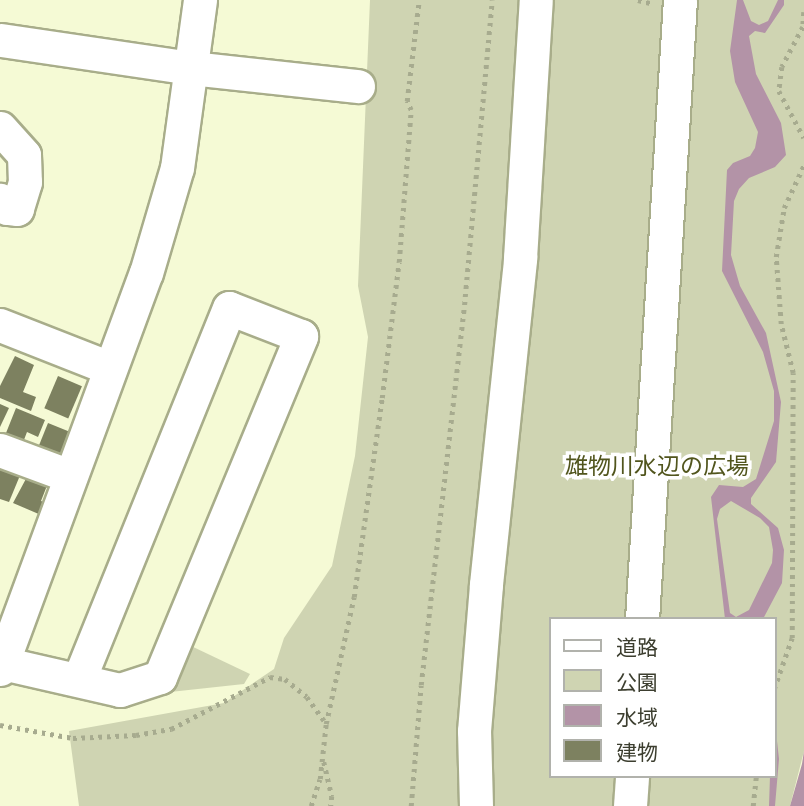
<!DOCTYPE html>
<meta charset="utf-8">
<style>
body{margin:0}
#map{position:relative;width:804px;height:806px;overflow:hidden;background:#f5fad5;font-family:"DejaVu Sans","Noto Sans JP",sans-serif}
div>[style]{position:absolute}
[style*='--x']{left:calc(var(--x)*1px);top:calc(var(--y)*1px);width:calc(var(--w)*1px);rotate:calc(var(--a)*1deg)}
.green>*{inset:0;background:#cfd4b2}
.water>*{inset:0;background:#b393a7}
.building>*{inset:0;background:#7d8160;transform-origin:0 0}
.path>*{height:4.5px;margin-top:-2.25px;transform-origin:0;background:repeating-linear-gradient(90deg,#a7ab8f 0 3.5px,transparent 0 8.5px)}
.roads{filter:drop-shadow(2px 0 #a8ad8a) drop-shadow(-2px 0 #a8ad8a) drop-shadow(0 2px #a8ad8a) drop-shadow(0 -2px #a8ad8a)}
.minor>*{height:33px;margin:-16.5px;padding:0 16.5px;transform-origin:16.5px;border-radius:16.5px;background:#fff}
span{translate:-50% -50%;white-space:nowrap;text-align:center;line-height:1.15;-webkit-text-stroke:7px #fff;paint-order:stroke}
.park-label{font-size:23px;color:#51551d}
.legend{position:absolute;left:549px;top:617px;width:228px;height:161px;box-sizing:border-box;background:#fff;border:2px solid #b1b2ac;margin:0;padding:9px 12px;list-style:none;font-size:21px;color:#3c3e2f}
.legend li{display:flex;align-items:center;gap:14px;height:35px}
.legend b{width:35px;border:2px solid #b1b2ac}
</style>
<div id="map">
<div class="green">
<i style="clip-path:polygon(370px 0,522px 0,510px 229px,460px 806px,79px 806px,69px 731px,224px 703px,274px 669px,284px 638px,332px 566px,355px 456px,368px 337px,358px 286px)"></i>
<i style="clip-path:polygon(evenodd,548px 0,804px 0,804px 751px,790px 806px,488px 806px,485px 746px,548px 0,550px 619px,774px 619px,774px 776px,550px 776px,550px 619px)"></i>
<i style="clip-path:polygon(189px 645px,250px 674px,244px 684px,170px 692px)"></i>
</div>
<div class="water">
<i style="clip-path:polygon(evenodd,737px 0,743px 0,751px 21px,759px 25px,768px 21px,778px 0,784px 0,784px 5px,765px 33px,755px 31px,749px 36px,756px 74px,781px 123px,786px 155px,775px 167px,749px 178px,739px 189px,734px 201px,731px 255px,740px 286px,766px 333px,781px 402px,776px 462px,751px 498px,751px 504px,778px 528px,784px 550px,782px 583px,763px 619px,725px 619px,711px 497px,719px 485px,743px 487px,756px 479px,774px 421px,774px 391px,763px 352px,722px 271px,727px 170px,733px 163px,750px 156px,755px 148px,758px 132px,735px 82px,730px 51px,737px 0,731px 501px,760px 518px,769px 527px,773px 550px,772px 563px,749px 610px,736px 617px,730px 613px,717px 519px,720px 509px,731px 501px)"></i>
<i style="clip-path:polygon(774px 714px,779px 759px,775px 806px,769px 806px,770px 776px,774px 776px)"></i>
<i style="clip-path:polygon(804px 751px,804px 806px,790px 806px,802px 764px)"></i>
</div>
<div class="building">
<i style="clip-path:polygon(15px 356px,34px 365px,23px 392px,36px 397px,31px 411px,0 398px,0 386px)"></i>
<i style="left:58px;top:376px;width:26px;height:35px;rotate:23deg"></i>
<i style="clip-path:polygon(0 404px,9px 408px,0 427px)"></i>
<i style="clip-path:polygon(16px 408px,45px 420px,38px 437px,27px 432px,22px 445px,4px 438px)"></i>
<i style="left:48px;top:423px;width:24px;height:29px;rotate:22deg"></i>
<i style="clip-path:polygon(0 464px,21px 473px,9px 502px,0 499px)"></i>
<i style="clip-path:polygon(28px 475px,48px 483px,41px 501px,46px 503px,41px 515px,13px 503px)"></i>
</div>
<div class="path">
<i style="--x:638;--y:0;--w:16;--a:14"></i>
<i style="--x:804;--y:12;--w:15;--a:94"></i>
<i style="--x:803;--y:27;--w:45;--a:117.7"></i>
<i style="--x:782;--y:67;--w:24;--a:97"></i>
<i style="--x:779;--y:91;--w:53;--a:62"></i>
<i style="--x:774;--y:689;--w:54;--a:-70.6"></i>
<i style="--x:792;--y:638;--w:265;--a:-89.8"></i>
<i style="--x:793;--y:373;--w:50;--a:-103.8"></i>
<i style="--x:781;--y:324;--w:67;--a:-94.3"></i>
<i style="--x:776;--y:257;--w:50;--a:-80.7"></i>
<i style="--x:784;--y:208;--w:47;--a:-65.1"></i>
<i style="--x:0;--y:725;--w:74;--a:10.1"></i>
<i style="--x:73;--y:738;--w:63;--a:-2.7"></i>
<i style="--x:136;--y:735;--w:36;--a:-10"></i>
<i style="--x:171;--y:729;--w:112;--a:-27.7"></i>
<i style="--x:270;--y:677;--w:15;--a:8"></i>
<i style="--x:285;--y:679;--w:28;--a:39"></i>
<i style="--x:307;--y:697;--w:32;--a:54"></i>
<i style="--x:324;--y:762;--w:35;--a:77"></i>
<i style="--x:332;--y:796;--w:10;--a:96"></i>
<i style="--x:311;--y:806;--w:28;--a:-72"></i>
<i style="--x:320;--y:779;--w:55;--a:-83.8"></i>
<i style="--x:326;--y:724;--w:130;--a:-77.6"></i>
<i style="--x:354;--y:597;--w:201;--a:-82"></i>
<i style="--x:382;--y:398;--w:137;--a:-82.9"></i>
<i style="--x:399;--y:262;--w:152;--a:-85.5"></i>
<i style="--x:411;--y:110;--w:10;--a:-114"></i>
<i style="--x:407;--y:101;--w:102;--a:-83.2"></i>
<i style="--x:411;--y:806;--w:121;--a:-85.3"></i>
<i style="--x:421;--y:685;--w:390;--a:-83.5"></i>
<i style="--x:465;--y:297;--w:298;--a:-84.8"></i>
<i style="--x:753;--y:806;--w:30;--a:-84"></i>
</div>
<div class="roads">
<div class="minor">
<i style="--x:1;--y:40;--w:192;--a:8.4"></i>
<i style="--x:191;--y:68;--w:168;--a:6.2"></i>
<i style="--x:0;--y:128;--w:36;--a:48"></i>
<i style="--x:24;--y:155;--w:27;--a:88"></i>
<i style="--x:25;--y:182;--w:28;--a:107"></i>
<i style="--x:17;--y:209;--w:10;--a:-174"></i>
<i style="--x:7;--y:208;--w:11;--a:-131"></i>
<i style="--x:0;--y:325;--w:118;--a:21.4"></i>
<i style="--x:0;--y:450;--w:75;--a:20.4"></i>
<i style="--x:642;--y:619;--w:620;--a:-86.49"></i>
<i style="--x:2;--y:663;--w:121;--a:12.9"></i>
<i style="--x:120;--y:690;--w:42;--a:-18"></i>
<i style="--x:160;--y:677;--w:369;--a:-67.5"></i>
<i style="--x:301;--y:336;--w:77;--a:-158.7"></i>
<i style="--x:229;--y:308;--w:401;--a:112"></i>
<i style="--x:0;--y:669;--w:422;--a:-69.8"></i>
<i style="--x:146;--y:273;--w:109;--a:-73.6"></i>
<i style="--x:177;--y:168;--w:170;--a:-82.2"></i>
<i style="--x:476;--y:806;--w:75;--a:-91.5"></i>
<i style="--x:474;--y:731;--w:147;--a:-85.3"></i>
<i style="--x:486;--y:584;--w:328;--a:-84"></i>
<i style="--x:520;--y:258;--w:258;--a:-86.5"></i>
<i style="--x:630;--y:806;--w:30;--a:-86"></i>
</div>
</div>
<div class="park-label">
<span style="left:657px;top:466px">雄物川水辺の広場</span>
</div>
<ul class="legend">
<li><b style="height:9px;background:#fff"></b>道路</li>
<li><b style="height:19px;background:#cfd4b2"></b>公園</li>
<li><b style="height:19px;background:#b393a7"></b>水域</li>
<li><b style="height:19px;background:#7d8160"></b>建物</li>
</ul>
</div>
